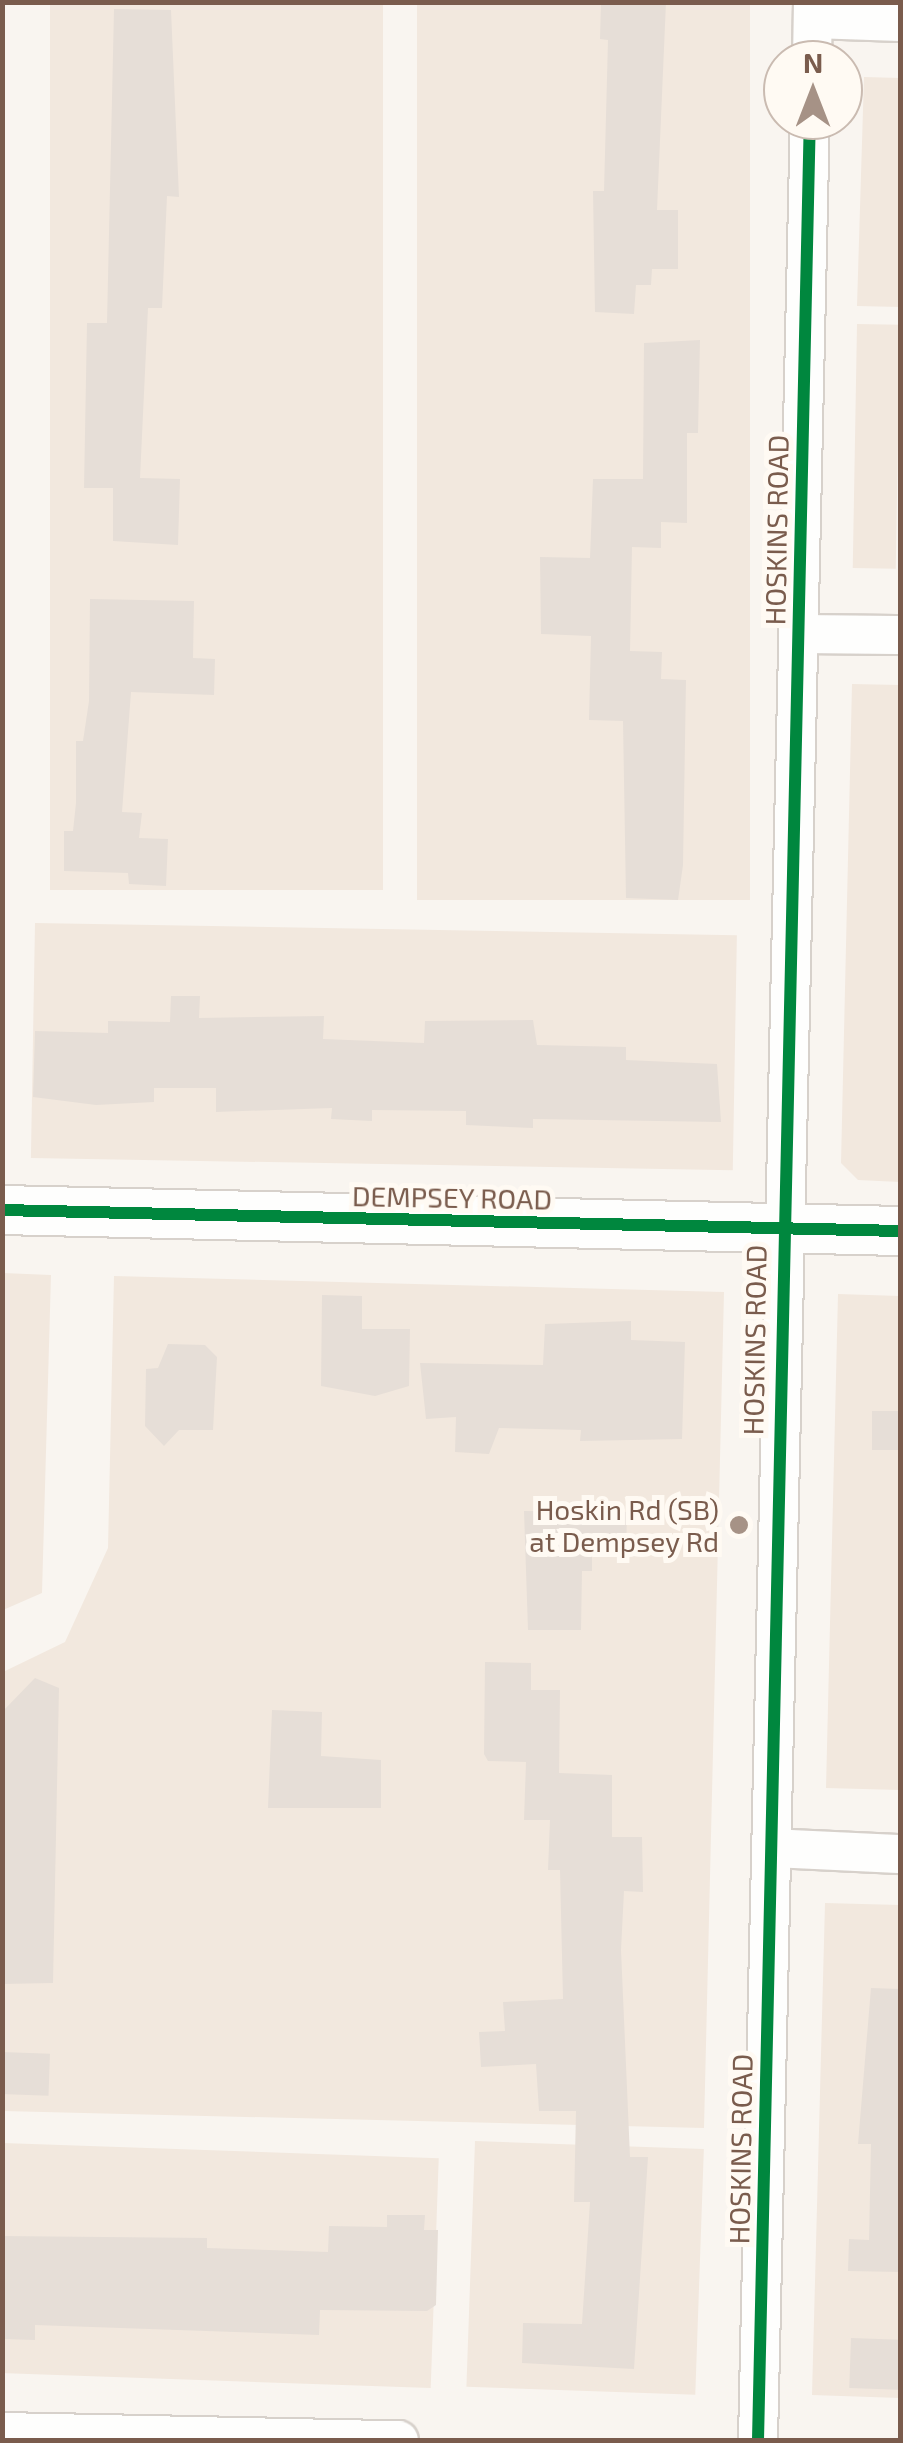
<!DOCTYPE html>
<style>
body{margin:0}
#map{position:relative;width:903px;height:2443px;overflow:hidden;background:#f9f5f0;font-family:"Exo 2",sans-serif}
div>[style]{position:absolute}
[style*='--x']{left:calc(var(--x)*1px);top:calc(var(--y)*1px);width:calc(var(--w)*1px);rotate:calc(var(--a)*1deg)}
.residential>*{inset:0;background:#f2e8de;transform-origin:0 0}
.building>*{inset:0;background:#e6ded7;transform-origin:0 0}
.roads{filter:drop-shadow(2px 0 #d7d1cb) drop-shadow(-2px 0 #d7d1cb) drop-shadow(0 2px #d7d1cb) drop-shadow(0 -2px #d7d1cb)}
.minor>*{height:38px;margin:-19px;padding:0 19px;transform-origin:19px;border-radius:19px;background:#fefefd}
.tertiary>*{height:48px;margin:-24px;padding:0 24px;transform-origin:24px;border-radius:24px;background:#fefefd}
.cycleway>*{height:12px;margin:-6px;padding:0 6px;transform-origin:6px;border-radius:6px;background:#00873e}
.dots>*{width:28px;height:28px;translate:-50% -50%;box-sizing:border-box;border:5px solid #fffaf3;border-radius:50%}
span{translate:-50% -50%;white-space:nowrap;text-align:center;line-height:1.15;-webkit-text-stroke:10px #fffaf3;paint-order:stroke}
.street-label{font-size:28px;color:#7a5c4d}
.poi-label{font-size:28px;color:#7a5c4d}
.right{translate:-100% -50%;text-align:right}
.frame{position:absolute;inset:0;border:5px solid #7a5c4d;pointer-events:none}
.north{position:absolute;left:763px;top:40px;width:100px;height:100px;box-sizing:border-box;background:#fffaf3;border:2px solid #cabbb1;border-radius:50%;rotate:0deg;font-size:28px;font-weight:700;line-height:40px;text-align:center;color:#7a5c4d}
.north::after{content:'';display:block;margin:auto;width:35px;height:45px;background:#a69286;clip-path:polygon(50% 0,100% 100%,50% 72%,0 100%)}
</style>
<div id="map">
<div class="residential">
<i style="left:50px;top:3px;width:333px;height:887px"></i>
<i style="left:417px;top:3px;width:333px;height:897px"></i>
<i style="clip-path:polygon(864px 77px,900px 78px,900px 307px,857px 306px)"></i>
<i style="left:857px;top:324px;width:43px;height:244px;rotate:1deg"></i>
<i style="clip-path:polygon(852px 684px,900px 685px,900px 1182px,858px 1180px,841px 1163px)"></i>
<i style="left:35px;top:923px;width:702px;height:235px;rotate:1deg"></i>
<i style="clip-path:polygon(3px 1273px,51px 1275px,42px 1593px,3px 1610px)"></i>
<i style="clip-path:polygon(114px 1276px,724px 1292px,704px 2128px,3px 2111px,3px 1672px,65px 1642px,108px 1548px)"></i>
<i style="clip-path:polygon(838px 1294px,900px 1296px,900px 1790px,826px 1788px)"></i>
<i style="clip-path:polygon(825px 1903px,900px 1905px,900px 2398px,812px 2395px)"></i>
<i style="left:475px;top:2141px;width:229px;height:246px;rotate:2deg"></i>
<i style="left:3px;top:2143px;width:436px;height:230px;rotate:2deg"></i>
</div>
<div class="building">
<i style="clip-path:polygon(601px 2px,666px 2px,657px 210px,678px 210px,678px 269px,652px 269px,651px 285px,636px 285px,634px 314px,595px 312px,593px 191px,604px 191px,608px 40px,600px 39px)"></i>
<i style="clip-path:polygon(114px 9px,171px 10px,179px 197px,167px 196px,162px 308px,148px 308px,140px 478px,180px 479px,178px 545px,113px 541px,113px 488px,84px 488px,87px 323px,107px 323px)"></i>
<i style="clip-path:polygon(700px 340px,698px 433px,687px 433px,687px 523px,661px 522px,661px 548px,632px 547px,630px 651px,662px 652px,661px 679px,686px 680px,683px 865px,678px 900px,626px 898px,623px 721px,589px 720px,591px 636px,541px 634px,540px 557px,590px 558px,593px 479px,643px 479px,644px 343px)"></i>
<i style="clip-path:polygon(90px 599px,194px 601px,193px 658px,215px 659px,214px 695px,131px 692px,122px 812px,142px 813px,139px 838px,168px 839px,166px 886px,129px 884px,128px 873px,64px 871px,64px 831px,73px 831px,76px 803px,76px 741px,83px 741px,89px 701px)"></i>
<i style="clip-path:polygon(171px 996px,200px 996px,199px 1018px,324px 1016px,323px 1039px,424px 1043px,425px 1021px,533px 1020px,537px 1045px,626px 1047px,626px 1060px,717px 1064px,721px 1122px,533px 1119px,533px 1128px,466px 1125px,466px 1111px,372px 1110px,372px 1121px,331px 1119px,332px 1108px,216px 1112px,216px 1088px,154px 1088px,154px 1102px,96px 1105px,33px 1097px,35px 1031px,108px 1033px,108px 1021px,170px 1022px)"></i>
<i style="clip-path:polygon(322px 1295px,362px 1296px,362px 1329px,410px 1329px,409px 1386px,375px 1396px,321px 1386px)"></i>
<i style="clip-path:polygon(631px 1321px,631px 1340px,685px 1342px,682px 1439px,580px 1441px,581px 1430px,499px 1428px,489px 1454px,455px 1452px,456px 1417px,426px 1419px,420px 1363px,543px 1365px,545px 1324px)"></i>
<i style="clip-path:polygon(168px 1344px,205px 1345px,217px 1357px,213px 1430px,179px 1430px,164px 1446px,145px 1426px,146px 1369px,158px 1368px)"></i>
<i style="left:900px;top:1411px;width:39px;height:28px;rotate:90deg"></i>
<i style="clip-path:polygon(524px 1511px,627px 1512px,626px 1555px,592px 1555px,592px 1571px,582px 1571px,581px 1630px,528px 1630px)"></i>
<i style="clip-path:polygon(485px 1662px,531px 1663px,531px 1690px,560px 1690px,559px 1773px,612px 1775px,612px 1837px,642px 1837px,643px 1892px,624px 1891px,621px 1950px,630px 2157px,648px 2157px,634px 2369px,522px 2363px,523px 2323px,582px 2324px,590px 2202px,574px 2202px,576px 2111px,539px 2111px,536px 2064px,481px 2067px,479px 2032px,505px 2031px,503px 2002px,563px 1999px,560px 1870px,548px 1870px,550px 1820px,524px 1820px,526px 1762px,488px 1761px,484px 1754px)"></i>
<i style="clip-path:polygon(35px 1678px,59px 1688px,53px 1983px,2px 1984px,2px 1712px)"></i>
<i style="clip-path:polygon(272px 1710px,322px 1712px,321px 1756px,381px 1760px,381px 1808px,268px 1808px)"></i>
<i style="clip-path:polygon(871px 1988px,900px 1989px,900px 2272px,848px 2271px,849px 2239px,869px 2240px,871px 2144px,858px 2144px)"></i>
<i style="left:2px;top:2052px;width:48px;height:42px;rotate:2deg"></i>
<i style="clip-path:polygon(387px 2215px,425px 2215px,424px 2230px,438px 2230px,436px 2305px,427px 2311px,320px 2310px,319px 2335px,35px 2325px,35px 2340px,2px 2339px,2px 2236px,207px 2238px,207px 2248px,328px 2252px,329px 2226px,387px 2227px)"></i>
<i style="left:851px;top:2338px;width:49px;height:50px;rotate:2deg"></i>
</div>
<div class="roads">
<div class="minor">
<i style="--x:813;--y:19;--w:87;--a:2"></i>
<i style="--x:812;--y:60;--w:58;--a:-89"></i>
<i style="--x:799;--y:634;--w:101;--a:0.6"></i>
<i style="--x:772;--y:1848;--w:128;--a:2.7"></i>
<i style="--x:2;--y:2432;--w:397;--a:1.2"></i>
<i style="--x:758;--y:2440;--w:2321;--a:-88.72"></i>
</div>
<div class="tertiary">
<i style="--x:2;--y:1210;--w:898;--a:1.34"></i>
</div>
</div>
<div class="cycleway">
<i style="--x:2;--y:1210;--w:898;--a:1.34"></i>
<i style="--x:758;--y:2440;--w:2321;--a:-88.72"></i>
</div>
<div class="dots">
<i style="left:739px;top:1525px;background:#a69286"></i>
</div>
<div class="street-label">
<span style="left:776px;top:530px;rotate:-89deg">HOSKINS ROAD</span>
<span style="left:452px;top:1197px;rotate:1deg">DEMPSEY ROAD</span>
<span style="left:754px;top:1340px;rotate:-89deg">HOSKINS ROAD</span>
<span style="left:740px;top:2149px;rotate:-89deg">HOSKINS ROAD</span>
</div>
<div class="poi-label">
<span class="right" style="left:719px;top:1525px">Hoskin Rd (SB)<br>at Dempsey Rd</span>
</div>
<div class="frame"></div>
<div class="north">N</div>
</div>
